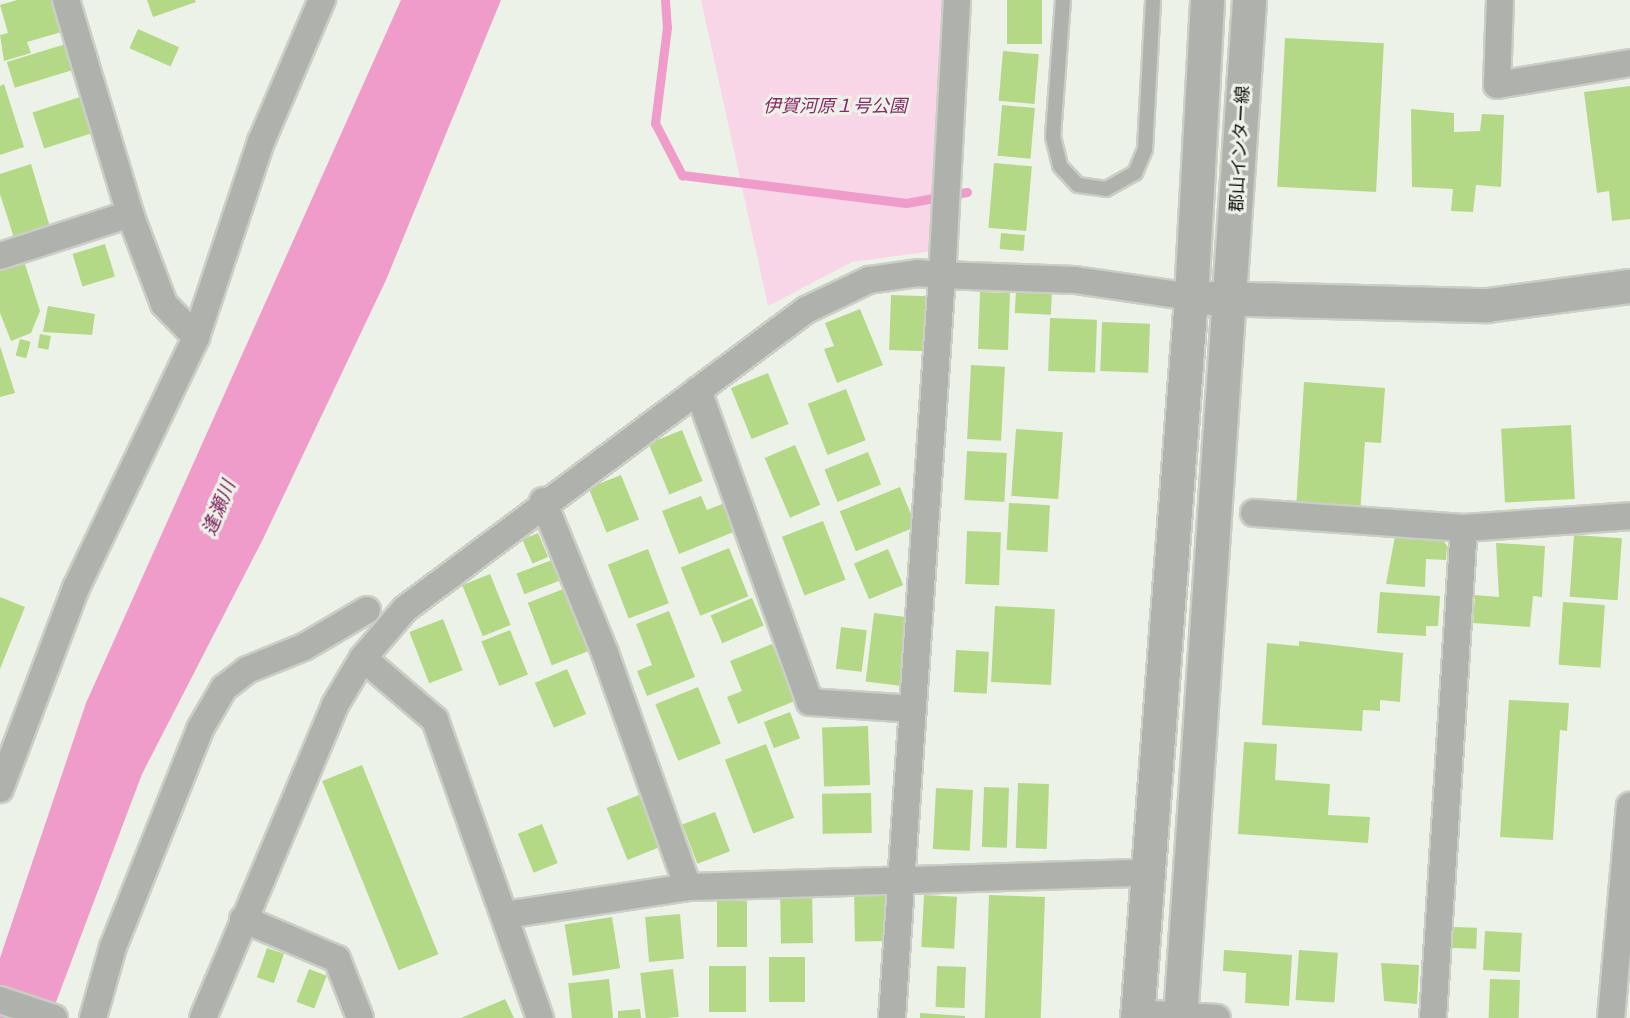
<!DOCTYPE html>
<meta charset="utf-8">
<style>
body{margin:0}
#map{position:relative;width:1630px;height:1018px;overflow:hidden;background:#edf2e8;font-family:"Libre Baskerville","Noto Sans JP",serif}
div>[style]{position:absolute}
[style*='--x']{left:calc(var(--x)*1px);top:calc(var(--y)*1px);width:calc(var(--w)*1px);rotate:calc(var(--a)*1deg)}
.green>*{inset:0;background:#f8d6e8}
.water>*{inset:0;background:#ef9cca}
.stream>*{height:9px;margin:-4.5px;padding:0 4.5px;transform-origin:4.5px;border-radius:4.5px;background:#ef9cca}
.building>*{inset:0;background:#b3d987;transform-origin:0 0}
.roads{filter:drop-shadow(2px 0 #cacec5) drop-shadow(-2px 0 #cacec5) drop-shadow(0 2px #cacec5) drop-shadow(0 -2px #cacec5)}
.service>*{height:14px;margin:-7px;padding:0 7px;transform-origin:7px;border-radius:7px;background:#afb1ad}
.minor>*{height:26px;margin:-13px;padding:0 13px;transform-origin:13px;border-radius:13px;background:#afb1ad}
.tertiary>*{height:33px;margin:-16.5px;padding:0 16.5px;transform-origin:16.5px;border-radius:16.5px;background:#afb1ad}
span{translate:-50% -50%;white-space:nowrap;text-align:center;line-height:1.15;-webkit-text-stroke:6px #edf2e8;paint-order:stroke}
.park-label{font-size:18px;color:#882965;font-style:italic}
.street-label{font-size:18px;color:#121310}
.water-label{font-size:19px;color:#7f205d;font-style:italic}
</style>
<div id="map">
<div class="green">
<i style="clip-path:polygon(701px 0,947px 0,933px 251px,852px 262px,768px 306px)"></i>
</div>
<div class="water">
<i style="clip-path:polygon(401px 0,501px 0,386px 280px,263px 539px,142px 774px,50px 1018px,0 1018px,0 958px,86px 703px)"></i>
</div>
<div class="stream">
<i style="--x:665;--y:0;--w:27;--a:86"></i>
<i style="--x:667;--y:27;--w:97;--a:97.1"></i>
<i style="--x:655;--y:123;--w:59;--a:62.6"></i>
<i style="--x:682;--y:175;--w:226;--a:7.1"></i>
<i style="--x:906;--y:203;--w:62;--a:-10.2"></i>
</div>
<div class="building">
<i style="clip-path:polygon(17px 0,55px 0,65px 31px,27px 42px,31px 53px,4px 61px,0 35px,8px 33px,0 5px)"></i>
<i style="clip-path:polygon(147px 0,195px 0,196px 2px,153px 17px)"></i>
<i style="left:1007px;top:0;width:35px;height:44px"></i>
<i style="left:138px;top:29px;width:45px;height:21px;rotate:24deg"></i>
<i style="left:1285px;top:38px;width:99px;height:149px;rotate:3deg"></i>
<i style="left:69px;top:43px;width:27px;height:65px;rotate:73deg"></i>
<i style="left:1003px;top:51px;width:36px;height:50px;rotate:5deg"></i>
<i style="clip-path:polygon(4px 84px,24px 147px,0 155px,0 86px)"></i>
<i style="clip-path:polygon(1630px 86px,1630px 219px,1612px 221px,1609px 191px,1597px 193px,1584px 92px)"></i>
<i style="left:80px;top:97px;width:38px;height:50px;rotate:72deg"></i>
<i style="left:1002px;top:105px;width:33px;height:51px;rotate:5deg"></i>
<i style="clip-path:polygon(1411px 109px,1454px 113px,1454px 132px,1480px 131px,1482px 114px,1504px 115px,1501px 187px,1476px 185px,1473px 212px,1451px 211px,1453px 189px,1412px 187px)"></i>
<i style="left:994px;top:163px;width:38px;height:65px;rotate:5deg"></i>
<i style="clip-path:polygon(31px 164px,50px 227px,14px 238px,0 194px,0 174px)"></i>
<i style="left:1001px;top:233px;width:24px;height:16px;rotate:5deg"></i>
<i style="left:105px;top:244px;width:34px;height:34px;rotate:73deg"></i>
<i style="clip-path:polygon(24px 261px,40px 311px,31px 333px,11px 341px,0 313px,0 270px)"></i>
<i style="left:1016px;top:290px;width:36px;height:23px;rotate:3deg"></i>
<i style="left:980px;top:292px;width:30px;height:57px;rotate:2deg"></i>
<i style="left:891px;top:295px;width:38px;height:55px;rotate:2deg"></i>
<i style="clip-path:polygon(48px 306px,95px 314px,92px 335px,43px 332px)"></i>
<i style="clip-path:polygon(860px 309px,883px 365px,837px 383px,824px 349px,834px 346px,825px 323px)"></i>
<i style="left:1050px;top:318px;width:47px;height:53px;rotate:2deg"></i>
<i style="left:1102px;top:322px;width:48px;height:49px;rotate:2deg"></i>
<i style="left:40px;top:334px;width:11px;height:14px;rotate:10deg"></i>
<i style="left:20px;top:339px;width:11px;height:17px;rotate:15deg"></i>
<i style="clip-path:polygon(0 346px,15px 393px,0 397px)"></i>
<i style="left:971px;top:365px;width:34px;height:74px;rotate:3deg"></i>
<i style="left:768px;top:373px;width:55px;height:40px;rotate:68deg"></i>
<i style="clip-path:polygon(1304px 382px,1385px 388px,1381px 443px,1365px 442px,1360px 514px,1296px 509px)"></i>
<i style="left:846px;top:389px;width:55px;height:41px;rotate:69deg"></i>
<i style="left:1571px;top:425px;width:74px;height:70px;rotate:87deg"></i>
<i style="left:1016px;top:429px;width:47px;height:67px;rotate:4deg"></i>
<i style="left:682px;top:430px;width:55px;height:36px;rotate:68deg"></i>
<i style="left:795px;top:445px;width:65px;height:33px;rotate:67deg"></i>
<i style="left:967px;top:451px;width:40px;height:49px;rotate:3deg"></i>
<i style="left:868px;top:452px;width:35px;height:47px;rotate:68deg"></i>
<i style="left:621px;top:475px;width:48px;height:35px;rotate:68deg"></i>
<i style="left:900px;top:487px;width:43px;height:65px;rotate:68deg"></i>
<i style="clip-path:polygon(701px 496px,707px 510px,725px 503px,736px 531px,679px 554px,662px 511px)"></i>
<i style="left:1009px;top:503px;width:41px;height:47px;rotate:3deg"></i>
<i style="left:823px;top:521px;width:63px;height:44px;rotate:69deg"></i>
<i style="left:967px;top:531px;width:34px;height:53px;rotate:2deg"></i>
<i style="clip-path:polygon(1396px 531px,1439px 534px,1447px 546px,1446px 560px,1426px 559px,1425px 587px,1386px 584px)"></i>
<i style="left:538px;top:533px;width:26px;height:17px;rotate:67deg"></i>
<i style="left:1574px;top:535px;width:48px;height:62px;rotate:4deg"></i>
<i style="clip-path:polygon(1496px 543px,1545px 546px,1542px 597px,1533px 596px,1530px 627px,1473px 623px,1475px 595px,1499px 597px)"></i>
<i style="left:729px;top:548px;width:52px;height:52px;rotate:68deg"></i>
<i style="left:648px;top:549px;width:58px;height:43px;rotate:69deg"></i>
<i style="left:888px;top:549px;width:39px;height:37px;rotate:67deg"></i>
<i style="left:552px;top:560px;width:22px;height:38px;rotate:69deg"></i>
<i style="left:490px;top:574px;width:55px;height:30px;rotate:68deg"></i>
<i style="left:566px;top:588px;width:67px;height:41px;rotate:69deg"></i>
<i style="clip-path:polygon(1380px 592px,1440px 596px,1438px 626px,1426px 626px,1426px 636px,1377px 633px)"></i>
<i style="clip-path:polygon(0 597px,25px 607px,0 669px)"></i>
<i style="left:752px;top:598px;width:30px;height:45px;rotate:67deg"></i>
<i style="left:1563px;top:602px;width:42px;height:63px;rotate:4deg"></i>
<i style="left:995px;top:606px;width:60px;height:76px;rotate:3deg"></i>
<i style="clip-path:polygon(669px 611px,695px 677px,647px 696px,637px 671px,652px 665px,636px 624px)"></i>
<i style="left:874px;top:613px;width:34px;height:69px;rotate:7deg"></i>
<i style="left:443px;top:619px;width:55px;height:36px;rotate:69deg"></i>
<i style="left:841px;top:627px;width:26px;height:42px;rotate:7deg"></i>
<i style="left:510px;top:630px;width:48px;height:31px;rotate:68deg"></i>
<i style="clip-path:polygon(1299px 641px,1403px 653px,1400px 702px,1380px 700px,1380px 711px,1363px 710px,1362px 731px,1262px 725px,1267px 643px,1299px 646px)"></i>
<i style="clip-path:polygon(772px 644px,795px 701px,738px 724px,727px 697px,742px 691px,730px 661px)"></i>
<i style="left:956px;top:650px;width:33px;height:42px;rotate:3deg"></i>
<i style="left:567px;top:669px;width:49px;height:35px;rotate:67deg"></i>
<i style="left:698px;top:687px;width:61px;height:46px;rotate:68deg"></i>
<i style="clip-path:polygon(1509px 700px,1569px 703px,1567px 731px,1560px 730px,1553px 840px,1500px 837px)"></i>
<i style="left:790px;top:712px;width:28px;height:28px;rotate:69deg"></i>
<i style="left:868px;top:726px;width:59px;height:46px;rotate:88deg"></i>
<i style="clip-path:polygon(1244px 742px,1277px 744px,1275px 780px,1330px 784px,1328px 815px,1370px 817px,1368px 843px,1238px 834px)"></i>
<i style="left:766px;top:744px;width:79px;height:44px;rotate:69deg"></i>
<i style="left:362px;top:765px;width:204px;height:43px;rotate:68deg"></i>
<i style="left:1018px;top:783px;width:31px;height:65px;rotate:2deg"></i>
<i style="left:984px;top:787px;width:25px;height:60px;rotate:2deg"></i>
<i style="left:936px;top:788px;width:37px;height:61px;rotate:3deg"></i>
<i style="left:871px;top:793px;width:40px;height:49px;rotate:89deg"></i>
<i style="left:639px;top:795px;width:56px;height:35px;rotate:68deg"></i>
<i style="left:715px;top:812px;width:42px;height:35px;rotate:69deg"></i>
<i style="left:542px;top:824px;width:42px;height:26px;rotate:68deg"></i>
<i style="left:887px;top:886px;width:55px;height:33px;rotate:89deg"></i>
<i style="left:812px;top:889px;width:54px;height:32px;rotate:89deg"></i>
<i style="left:924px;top:895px;width:33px;height:52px;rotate:3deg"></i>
<i style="left:989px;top:895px;width:56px;height:123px;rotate:2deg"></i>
<i style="left:747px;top:901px;width:46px;height:30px;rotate:90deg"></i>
<i style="left:680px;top:914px;width:45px;height:35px;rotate:85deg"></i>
<i style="left:612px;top:917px;width:52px;height:48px;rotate:81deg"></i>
<i style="left:1453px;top:927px;width:24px;height:21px;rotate:2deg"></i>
<i style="left:1485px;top:931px;width:37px;height:39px;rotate:3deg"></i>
<i style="left:267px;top:948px;width:18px;height:31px;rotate:19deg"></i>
<i style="clip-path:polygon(1224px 950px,1292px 955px,1289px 1006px,1245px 1003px,1246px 973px,1223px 971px)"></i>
<i style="left:1299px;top:950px;width:39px;height:50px;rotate:4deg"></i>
<i style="left:769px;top:957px;width:36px;height:45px"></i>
<i style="clip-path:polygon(1381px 963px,1419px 965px,1417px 1004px,1384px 1001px)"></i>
<i style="left:709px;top:966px;width:37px;height:46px"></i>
<i style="left:937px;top:966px;width:29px;height:41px;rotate:2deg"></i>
<i style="left:309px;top:969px;width:19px;height:35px;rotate:21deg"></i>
<i style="left:673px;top:969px;width:48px;height:33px;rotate:83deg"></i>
<i style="left:609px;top:979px;width:39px;height:41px;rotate:84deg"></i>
<i style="left:1490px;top:979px;width:30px;height:39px;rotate:2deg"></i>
<i style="clip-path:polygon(505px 999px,514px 1018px,461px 1018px)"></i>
<i style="clip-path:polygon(640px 1009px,641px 1018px,618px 1018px,618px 1011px)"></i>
<i style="clip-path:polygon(920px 1013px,965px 1016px,965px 1018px,920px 1018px)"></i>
</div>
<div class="roads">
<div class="service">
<i style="--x:1063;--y:0;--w:137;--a:94.2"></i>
<i style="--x:1053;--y:137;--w:30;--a:76"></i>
<i style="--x:1060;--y:166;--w:26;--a:47"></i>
<i style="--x:1078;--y:185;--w:28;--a:8"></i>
<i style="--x:1106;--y:189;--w:33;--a:-29"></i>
<i style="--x:1135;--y:173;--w:26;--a:-67"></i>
<i style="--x:1145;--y:149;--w:149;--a:-86.9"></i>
</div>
<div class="minor">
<i style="--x:66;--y:0;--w:223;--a:73.3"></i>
<i style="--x:130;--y:214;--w:96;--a:69.3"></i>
<i style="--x:164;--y:304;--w:46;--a:45.9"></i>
<i style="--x:957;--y:0;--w:275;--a:93.1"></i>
<i style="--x:942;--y:275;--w:133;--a:2.2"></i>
<i style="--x:1075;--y:280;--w:117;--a:8.3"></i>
<i style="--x:1500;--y:0;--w:85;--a:92"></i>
<i style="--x:1497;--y:85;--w:135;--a:-9.4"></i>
<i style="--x:0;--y:256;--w:137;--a:-17.9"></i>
<i style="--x:698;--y:390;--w:331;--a:70.3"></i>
<i style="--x:810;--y:702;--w:102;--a:3.9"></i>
<i style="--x:543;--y:501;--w:164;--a:67.8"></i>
<i style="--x:605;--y:653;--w:248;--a:70.5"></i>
<i style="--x:1254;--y:513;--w:211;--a:4.1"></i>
<i style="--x:363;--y:658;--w:95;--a:40.7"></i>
<i style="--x:435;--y:720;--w:316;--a:70.6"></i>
<i style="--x:0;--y:789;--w:215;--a:-69.3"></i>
<i style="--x:76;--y:588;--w:278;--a:-64.4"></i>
<i style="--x:196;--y:337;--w:206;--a:-71.6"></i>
<i style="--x:261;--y:142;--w:155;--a:-66.8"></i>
<i style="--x:506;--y:915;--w:184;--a:-8.7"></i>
<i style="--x:688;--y:887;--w:457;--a:-1.8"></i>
<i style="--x:243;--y:919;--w:102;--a:23.1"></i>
<i style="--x:337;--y:959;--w:63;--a:68.7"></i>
<i style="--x:0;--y:1000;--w:57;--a:18.4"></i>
<i style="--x:1137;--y:1013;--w:80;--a:3.6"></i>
<i style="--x:93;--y:1018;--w:74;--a:-74.3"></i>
<i style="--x:113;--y:947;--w:235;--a:-68.2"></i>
<i style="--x:200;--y:729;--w:48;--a:-59.7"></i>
<i style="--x:224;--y:688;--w:29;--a:-38"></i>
<i style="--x:247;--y:670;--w:61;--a:-22"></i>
<i style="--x:304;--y:647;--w:73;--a:-30.4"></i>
<i style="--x:203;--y:1018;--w:340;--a:-67.1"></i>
<i style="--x:335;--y:705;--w:55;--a:-59.2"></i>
<i style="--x:363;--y:658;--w:65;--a:-49.4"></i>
<i style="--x:405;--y:609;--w:500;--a:-36.71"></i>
<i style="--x:806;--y:310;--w:70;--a:-25.5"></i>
<i style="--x:869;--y:280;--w:49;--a:-8.1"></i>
<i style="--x:918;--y:273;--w:24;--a:5"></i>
<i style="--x:942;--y:275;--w:745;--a:93.85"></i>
<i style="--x:1433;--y:1018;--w:491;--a:-86.4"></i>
<i style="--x:1464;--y:528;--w:166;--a:-4.1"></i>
<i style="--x:1611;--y:1018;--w:213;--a:-84.9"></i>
</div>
<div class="tertiary">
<i style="--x:1211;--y:298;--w:276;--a:1.5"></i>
<i style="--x:1487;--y:305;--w:144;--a:-7.6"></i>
<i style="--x:1137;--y:1018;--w:723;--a:-85.72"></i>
<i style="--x:1191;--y:297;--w:297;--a:-86.9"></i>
<i style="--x:1180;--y:1018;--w:1020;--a:-86.12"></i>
</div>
</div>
<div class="park-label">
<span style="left:835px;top:106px">伊賀河原１号公園</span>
</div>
<div class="street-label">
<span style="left:1240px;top:149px;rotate:-87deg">郡山インター線</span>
</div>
<div class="water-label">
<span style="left:219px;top:508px;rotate:-68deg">逢瀬川</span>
</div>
</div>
